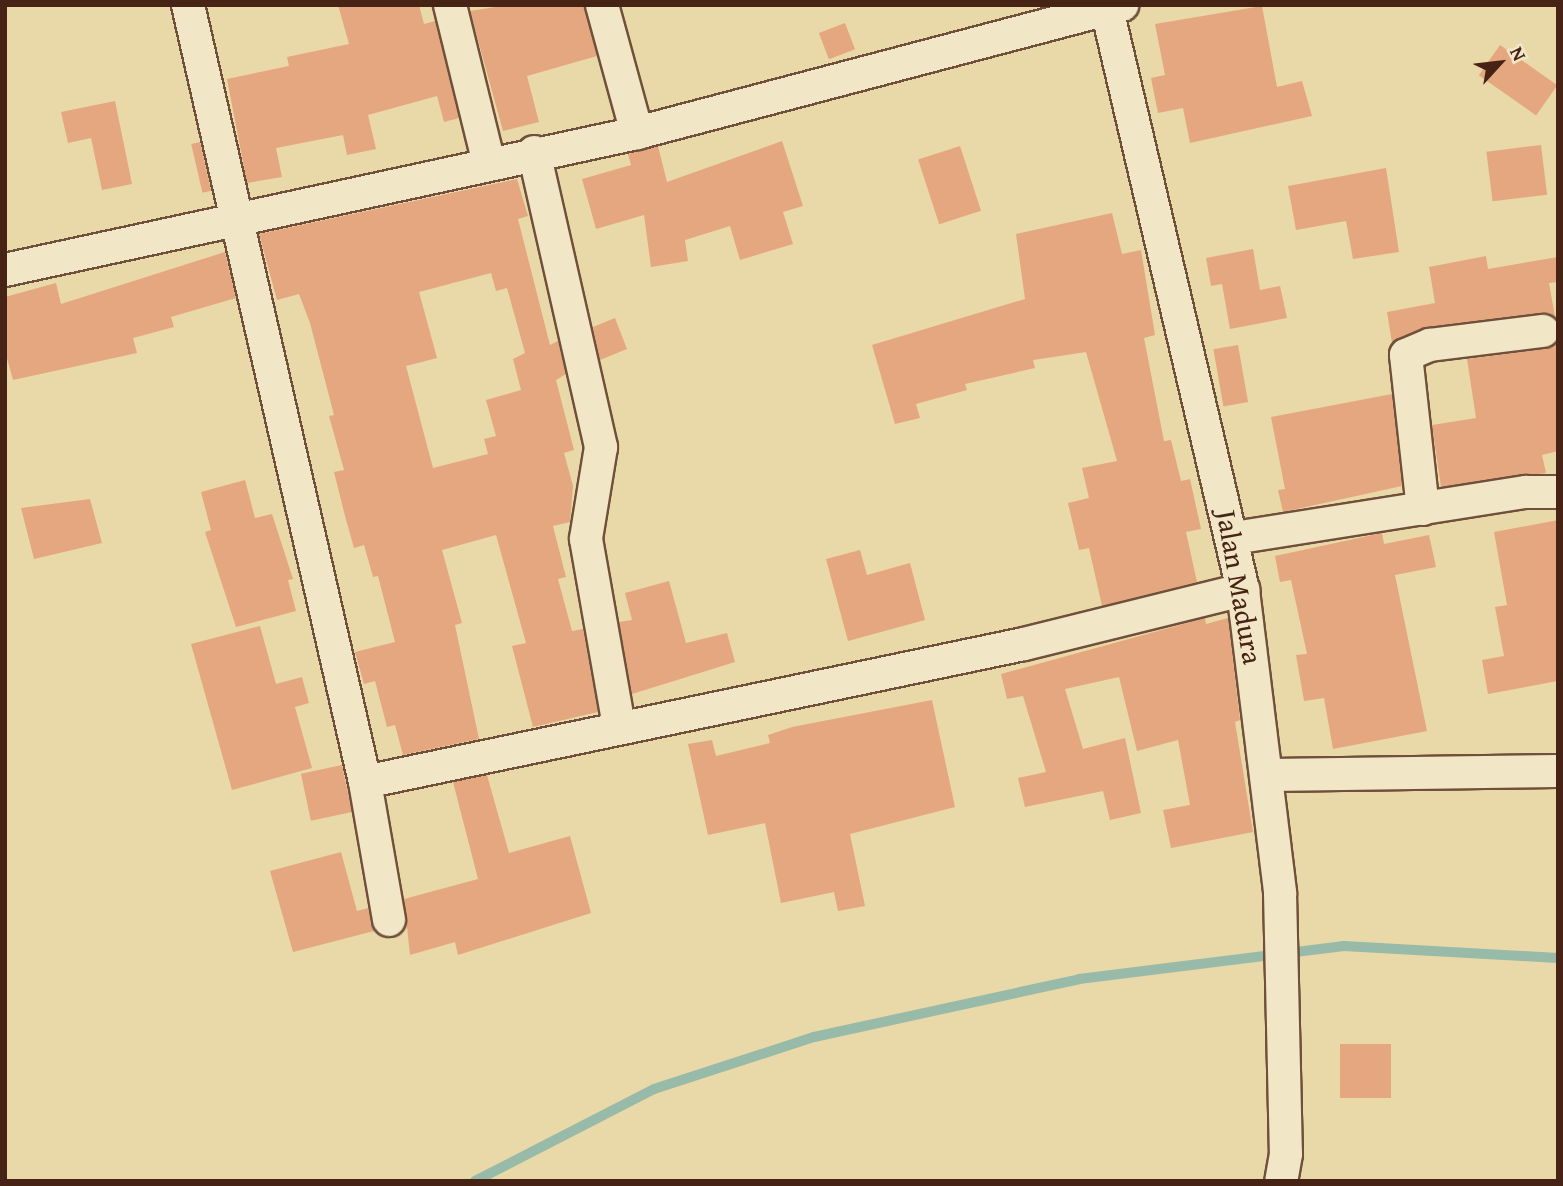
<!DOCTYPE html>
<style>
body{margin:0}
#map{position:relative;width:1563px;height:1186px;overflow:hidden;background:#e9d8a8;font-family:"Gentium Book Plus",serif}
div>[style]{position:absolute}
[style*='--x']{left:calc(var(--x)*1px);top:calc(var(--y)*1px);width:calc(var(--w)*1px);rotate:calc(var(--a)*1deg)}
.stream>*{height:10px;margin:-5px;padding:0 5px;transform-origin:5px;border-radius:5px;background:#97baa9}
.building>*{inset:0;background:#e5a780;transform-origin:0 0}
.roads{filter:drop-shadow(2px 0 #70503a) drop-shadow(-2px 0 #70503a) drop-shadow(0 2px #70503a) drop-shadow(0 -2px #70503a)}
.minor>*{height:32px;margin:-16px;padding:0 16px;transform-origin:16px;border-radius:16px;background:#f1e6c6}
span{translate:-50% -50%;white-space:nowrap;text-align:center;line-height:1.15;-webkit-text-stroke:5px #f1e6c6;paint-order:stroke}
.street-label{font-size:28px;color:#472316}
.frame{position:absolute;inset:0;border:7px solid #472316;pointer-events:none}
.north{position:absolute;left:1465px;top:28px;width:70px;height:70px;-webkit-text-stroke:5px #f1e6c6;paint-order:stroke;rotate:63deg;font-size:19px;font-weight:700;line-height:28px;text-align:center;color:#472316}
.north::after{content:'';display:block;margin:auto;width:24px;height:32px;background:#472316;clip-path:polygon(50% 0,100% 100%,50% 72%,0 100%)}
</style>
<div id="map">
<div class="stream">
<i style="--x:475;--y:1181;--w:201;--a:-27.2"></i>
<i style="--x:654;--y:1089;--w:168;--a:-18"></i>
<i style="--x:814;--y:1037;--w:271;--a:-12.3"></i>
<i style="--x:1079;--y:979;--w:267;--a:-7.1"></i>
<i style="--x:1344;--y:946;--w:214;--a:3.2"></i>
</div>
<div class="building">
<i style="clip-path:polygon(338px 5px,419px 5px,424px 24px,435px 21px,459px 118px,444px 122px,437px 96px,368px 115px,376px 149px,347px 155px,343px 135px,276px 148px,282px 177px,247px 183px,227px 79px,289px 66px,287px 57px,349px 44px)"></i>
<i style="clip-path:polygon(508px 5px,584px 5px,597px 56px,527px 76px,539px 122px,503px 131px,470px 11px)"></i>
<i style="clip-path:polygon(1262px 6px,1277px 87px,1302px 81px,1312px 116px,1190px 143px,1183px 108px,1158px 113px,1151px 78px,1165px 75px,1155px 24px)"></i>
<i style="left:845px;top:23px;width:28px;height:28px;rotate:69deg"></i>
<i style="left:1500px;top:45px;width:70px;height:37px;rotate:35deg"></i>
<i style="clip-path:polygon(115px 101px,132px 184px,102px 190px,91px 138px,68px 143px,61px 112px)"></i>
<i style="clip-path:polygon(782px 141px,803px 206px,783px 212px,793px 244px,740px 260px,730px 226px,685px 240px,688px 261px,651px 267px,644px 215px,596px 229px,582px 179px,631px 165px,628px 154px,658px 146px,667px 182px)"></i>
<i style="left:200px;top:142px;width:50px;height:9px;rotate:77deg"></i>
<i style="left:1541px;top:145px;width:50px;height:55px;rotate:83deg"></i>
<i style="left:960px;top:146px;width:68px;height:44px;rotate:72deg"></i>
<i style="clip-path:polygon(1386px 168px,1399px 252px,1353px 259px,1346px 221px,1296px 230px,1288px 186px)"></i>
<i style="clip-path:polygon(evenodd,517px 179px,528px 216px,518px 219px,550px 345px,558px 341px,566px 374px,556px 380px,574px 450px,564px 453px,573px 486px,570px 522px,553px 526px,566px 577px,558px 579px,572px 631px,583px 629px,598px 712px,533px 727px,512px 646px,526px 643px,496px 535px,442px 550px,462px 623px,455px 625px,479px 739px,403px 755px,395px 725px,387px 727px,375px 681px,364px 684px,355px 652px,395px 642px,378px 576px,373px 577px,364px 545px,354px 548px,345px 516px,334px 472px,344px 470px,329px 416px,334px 415px,310px 323px,299px 294px,277px 300px,259px 234px,517px 179px,491px 273px,496px 291px,507px 288px,525px 353px,513px 359px,521px 390px,486px 400px,496px 436px,484px 439px,488px 454px,433px 468px,406px 366px,437px 358px,419px 292px,491px 273px)"></i>
<i style="clip-path:polygon(1112px 213px,1122px 254px,1141px 250px,1155px 335px,1144px 338px,1164px 441px,1171px 440px,1181px 481px,1190px 479px,1201px 529px,1186px 532px,1197px 582px,1102px 606px,1089px 548px,1079px 550px,1068px 503px,1089px 498px,1082px 468px,1117px 461px,1086px 352px,1033px 360px,1035px 368px,965px 384px,967px 390px,916px 404px,920px 418px,895px 424px,872px 345px,1025px 299px,1016px 234px)"></i>
<i style="clip-path:polygon(1253px 249px,1260px 290px,1280px 286px,1287px 318px,1230px 329px,1222px 284px,1211px 286px,1206px 258px)"></i>
<i style="clip-path:polygon(225px 252px,236px 298px,171px 317px,174px 327px,133px 338px,137px 353px,13px 380px,5px 351px,5px 297px,56px 283px,61px 304px)"></i>
<i style="clip-path:polygon(1486px 256px,1488px 269px,1558px 257px,1558px 282px,1549px 283px,1555px 317px,1541px 313px,1428px 327px,1392px 343px,1387px 312px,1435px 303px,1429px 267px)"></i>
<i style="clip-path:polygon(615px 318px,627px 349px,600px 360px,593px 327px)"></i>
<i style="clip-path:polygon(1558px 341px,1558px 451px,1542px 455px,1546px 473px,1441px 487px,1432px 425px,1476px 418px,1467px 359px,1545px 349px)"></i>
<i style="left:1238px;top:345px;width:58px;height:25px;rotate:80deg"></i>
<i style="clip-path:polygon(1392px 394px,1402px 486px,1283px 512px,1278px 490px,1285px 489px,1271px 417px)"></i>
<i style="clip-path:polygon(245px 480px,255px 518px,272px 514px,293px 579px,288px 580px,296px 611px,236px 627px,205px 532px,211px 530px,201px 492px)"></i>
<i style="clip-path:polygon(90px 499px,102px 543px,34px 559px,21px 508px)"></i>
<i style="clip-path:polygon(1558px 520px,1558px 681px,1488px 694px,1482px 660px,1504px 656px,1495px 607px,1507px 605px,1494px 532px)"></i>
<i style="clip-path:polygon(1382px 533px,1384px 544px,1429px 535px,1436px 567px,1395px 575px,1427px 731px,1333px 749px,1324px 698px,1304px 701px,1296px 655px,1307px 654px,1291px 580px,1280px 582px,1275px 556px)"></i>
<i style="clip-path:polygon(860px 550px,867px 575px,910px 563px,925px 620px,848px 641px,826px 559px)"></i>
<i style="clip-path:polygon(669px 581px,686px 643px,727px 633px,735px 662px,632px 694px,619px 622px,632px 620px,625px 593px)"></i>
<i style="clip-path:polygon(1205px 618px,1206px 624px,1228px 618px,1240px 720px,1235px 722px,1253px 832px,1171px 848px,1163px 810px,1190px 805px,1178px 740px,1137px 751px,1119px 677px,1065px 689px,1083px 749px,1125px 738px,1141px 813px,1110px 820px,1103px 791px,1025px 807px,1018px 778px,1046px 772px,1023px 696px,1007px 699px,1001px 674px)"></i>
<i style="clip-path:polygon(260px 626px,276px 684px,302px 677px,309px 703px,295px 707px,312px 768px,232px 790px,191px 644px)"></i>
<i style="clip-path:polygon(932px 700px,955px 807px,850px 834px,865px 906px,838px 911px,834px 892px,781px 903px,765px 823px,708px 835px,688px 744px,712px 740px,716px 756px,770px 743px,768px 735px,792px 727px)"></i>
<i style="left:342px;top:765px;width:48px;height:42px;rotate:78deg"></i>
<i style="clip-path:polygon(487px 775px,509px 853px,570px 836px,591px 913px,458px 955px,455px 942px,410px 955px,404px 899px,478px 879px,453px 782px)"></i>
<i style="clip-path:polygon(341px 852px,357px 911px,368px 908px,374px 931px,293px 952px,270px 871px)"></i>
<i style="left:1340px;top:1044px;width:51px;height:54px"></i>
</div>
<div class="roads">
<div class="minor">
<i style="--x:188;--y:5;--w:797;--a:77.17"></i>
<i style="--x:365;--y:782;--w:140;--a:80.1"></i>
<i style="--x:450;--y:5;--w:164;--a:76.2"></i>
<i style="--x:602;--y:5;--w:133;--a:74.7"></i>
<i style="--x:1106;--y:5;--w:601;--a:76.82"></i>
<i style="--x:1243;--y:590;--w:305;--a:83"></i>
<i style="--x:1280;--y:893;--w:261;--a:88.7"></i>
<i style="--x:1286;--y:1154;--w:27;--a:100"></i>
<i style="--x:534;--y:152;--w:303;--a:77.2"></i>
<i style="--x:601;--y:447;--w:93;--a:99.3"></i>
<i style="--x:586;--y:539;--w:191;--a:80"></i>
<i style="--x:5;--y:270;--w:647;--a:-12.23"></i>
<i style="--x:637;--y:133;--w:502;--a:-14.78"></i>
<i style="--x:1423;--y:509;--w:155;--a:-96.3"></i>
<i style="--x:1406;--y:355;--w:26;--a:-23"></i>
<i style="--x:1430;--y:345;--w:114;--a:-7.1"></i>
<i style="--x:1234;--y:538;--w:296;--a:-9"></i>
<i style="--x:1526;--y:492;--w:32;--a:0"></i>
<i style="--x:1269;--y:775;--w:289;--a:-0.8"></i>
<i style="--x:365;--y:782;--w:673;--a:-11.83"></i>
<i style="--x:1024;--y:644;--w:226;--a:-13.9"></i>
</div>
</div>
<div class="street-label">
<span style="left:1240px;top:587px;rotate:80deg">Jalan Madura</span>
</div>
<div class="frame"></div>
<div class="north">N</div>
</div>
